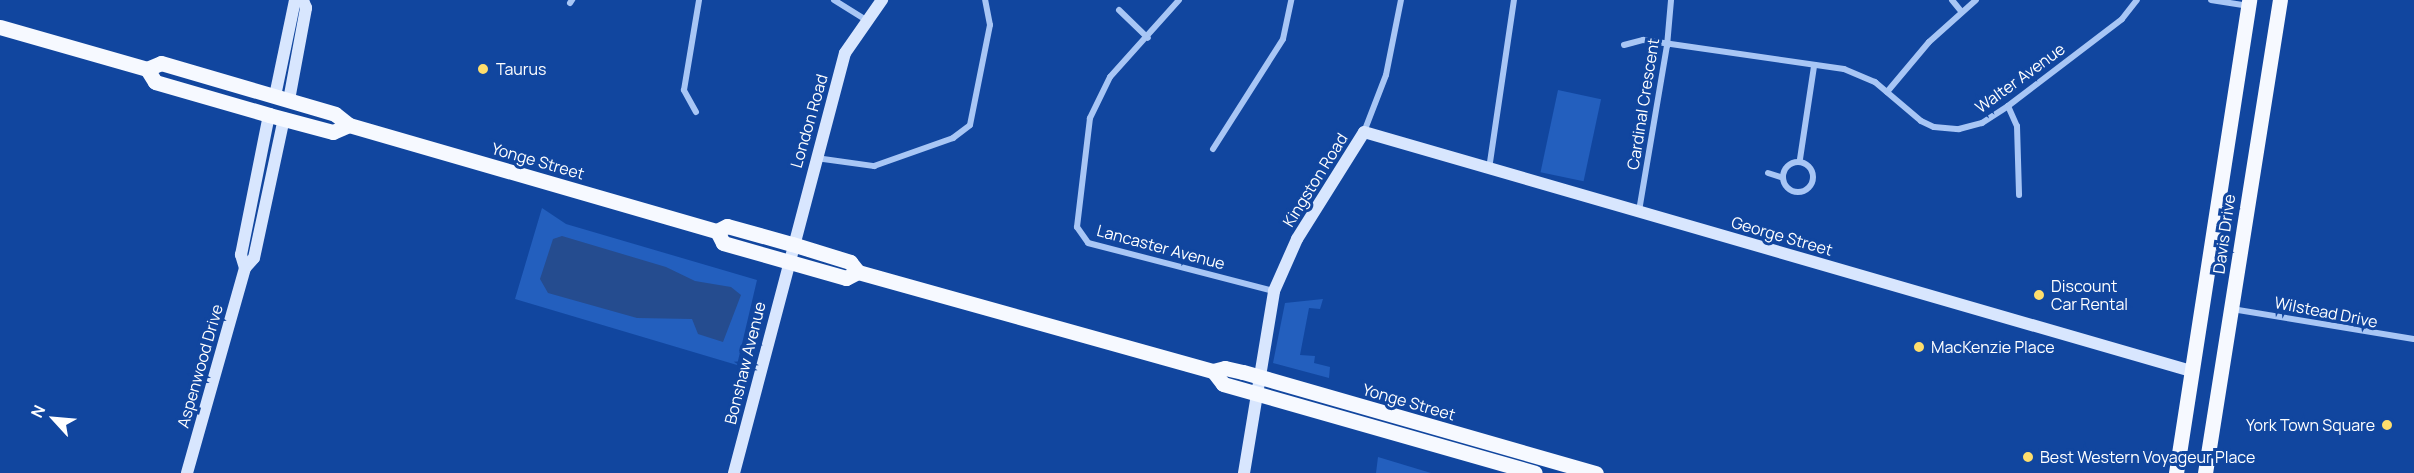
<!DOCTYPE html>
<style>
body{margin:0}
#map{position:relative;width:2414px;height:473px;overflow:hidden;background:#11469f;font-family:Manrope,sans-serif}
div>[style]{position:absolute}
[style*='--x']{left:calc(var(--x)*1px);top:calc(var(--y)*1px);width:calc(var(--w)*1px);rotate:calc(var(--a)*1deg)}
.green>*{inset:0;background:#235fbe;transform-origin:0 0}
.water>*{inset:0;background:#254c8f}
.street>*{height:6px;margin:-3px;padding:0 3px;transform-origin:3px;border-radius:3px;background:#a8c6f5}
.street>.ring{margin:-3px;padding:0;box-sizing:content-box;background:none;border:6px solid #a8c6f5;border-radius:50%}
.secondary>*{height:12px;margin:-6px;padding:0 6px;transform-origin:6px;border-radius:6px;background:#d8e6fe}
.primary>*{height:15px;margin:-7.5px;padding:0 7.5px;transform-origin:7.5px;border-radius:7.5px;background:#f6f9ff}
.dots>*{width:16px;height:16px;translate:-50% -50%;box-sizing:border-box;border:3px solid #11469f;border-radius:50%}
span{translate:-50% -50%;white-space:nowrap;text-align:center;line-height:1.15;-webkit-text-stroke:6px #11469f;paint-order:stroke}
.poi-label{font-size:16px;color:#fff}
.left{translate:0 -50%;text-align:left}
.right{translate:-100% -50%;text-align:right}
.street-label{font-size:16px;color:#fff}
.north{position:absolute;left:24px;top:389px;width:60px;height:60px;-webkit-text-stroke:4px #11469f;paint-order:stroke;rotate:296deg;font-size:16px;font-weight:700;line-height:24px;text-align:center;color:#fff}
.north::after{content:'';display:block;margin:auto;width:21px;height:27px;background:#fff;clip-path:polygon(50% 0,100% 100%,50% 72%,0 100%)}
</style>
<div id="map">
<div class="green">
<i style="left:1558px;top:90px;width:44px;height:84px;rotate:12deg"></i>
<i style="clip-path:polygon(542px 208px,566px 224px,757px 280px,737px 365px,515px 299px)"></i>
<i style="clip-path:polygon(1323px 299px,1320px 309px,1309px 308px,1300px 355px,1315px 356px,1314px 363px,1330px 367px,1329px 378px,1273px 363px,1285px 303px)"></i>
<i style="clip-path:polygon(1378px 457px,1431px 473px,1376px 473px)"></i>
</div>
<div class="water">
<i style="clip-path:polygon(562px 236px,666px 267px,695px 281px,731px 287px,741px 295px,723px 342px,698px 334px,692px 319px,637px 318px,548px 293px,540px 279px,553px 239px)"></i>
</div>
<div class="street">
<i style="--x:834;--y:0;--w:36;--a:32"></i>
<i style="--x:1179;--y:0;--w:103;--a:131.9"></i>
<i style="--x:1110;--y:77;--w:46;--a:116"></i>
<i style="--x:1090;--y:118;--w:110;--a:96.8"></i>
<i style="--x:1077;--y:227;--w:19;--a:55"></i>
<i style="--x:1088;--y:243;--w:191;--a:14.5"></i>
<i style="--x:1952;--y:0;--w:14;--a:51"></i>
<i style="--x:2211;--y:0;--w:37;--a:9"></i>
<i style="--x:570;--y:3;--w:4;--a:-56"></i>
<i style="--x:1119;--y:10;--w:40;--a:44"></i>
<i style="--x:1624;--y:45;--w:20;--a:-15"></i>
<i style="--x:1643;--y:40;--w:203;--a:8.2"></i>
<i style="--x:1844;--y:69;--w:34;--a:23"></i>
<i style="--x:1875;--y:82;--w:60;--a:40.3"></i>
<i style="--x:1921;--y:121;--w:14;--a:25"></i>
<i style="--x:1934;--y:127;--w:25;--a:5"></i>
<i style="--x:1959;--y:129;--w:24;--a:-15"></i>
<i style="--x:1982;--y:123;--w:31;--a:-33"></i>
<i style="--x:2008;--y:106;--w:143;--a:-37.3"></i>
<i style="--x:2122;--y:19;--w:24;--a:-52"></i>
<i style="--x:1887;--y:92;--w:65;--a:-50"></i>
<i style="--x:1929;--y:42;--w:63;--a:-41.8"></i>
<i style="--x:2008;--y:106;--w:22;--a:66"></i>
<i style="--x:2017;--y:126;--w:69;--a:88.3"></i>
<i style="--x:696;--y:112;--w:25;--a:-119"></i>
<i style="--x:684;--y:90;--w:91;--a:-80.5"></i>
<i style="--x:1364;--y:132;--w:61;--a:-68.9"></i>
<i style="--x:1386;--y:75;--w:76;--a:-78.7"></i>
<i style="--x:1213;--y:149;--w:130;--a:-57.5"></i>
<i style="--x:1283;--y:39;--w:40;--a:-78"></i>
<i style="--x:816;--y:158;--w:59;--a:7.9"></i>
<i style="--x:874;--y:166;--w:84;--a:-19.5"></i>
<i style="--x:953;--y:138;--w:21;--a:-37"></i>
<i style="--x:970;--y:125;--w:102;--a:-78.7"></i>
<i style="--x:990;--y:25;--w:25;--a:-101"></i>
<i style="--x:1800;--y:159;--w:94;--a:-81.4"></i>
<i class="ring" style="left:1783px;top:162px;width:24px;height:24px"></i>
<i style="--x:1489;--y:169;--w:171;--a:-81.6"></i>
<i style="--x:1768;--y:173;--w:13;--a:18"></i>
<i style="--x:1639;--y:211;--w:167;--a:-80.4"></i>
<i style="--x:1667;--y:46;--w:46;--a:-85"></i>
<i style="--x:2232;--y:309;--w:184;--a:9.4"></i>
</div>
<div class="secondary">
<i style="--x:275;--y:96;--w:98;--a:-78.2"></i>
<i style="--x:289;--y:100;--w:94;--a:-79.5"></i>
<i style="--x:306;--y:8;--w:9;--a:-111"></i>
<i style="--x:245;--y:268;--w:14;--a:-107"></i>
<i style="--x:241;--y:255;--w:143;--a:-78.7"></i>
<i style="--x:187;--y:473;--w:213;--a:-74.2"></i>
<i style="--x:245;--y:268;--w:13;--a:-48"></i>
<i style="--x:254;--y:258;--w:143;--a:-77.9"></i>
<i style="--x:734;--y:473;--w:434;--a:-75.2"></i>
<i style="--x:845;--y:53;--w:65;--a:-55.1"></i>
<i style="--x:1244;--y:473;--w:184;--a:-80.6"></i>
<i style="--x:1274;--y:291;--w:57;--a:-66.1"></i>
<i style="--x:1297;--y:239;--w:126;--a:-57.9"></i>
<i style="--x:1364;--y:132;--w:861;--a:16.12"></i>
</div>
<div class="primary">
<i style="--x:0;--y:27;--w:153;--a:15.9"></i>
<i style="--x:147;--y:69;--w:15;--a:-23"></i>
<i style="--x:161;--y:63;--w:181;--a:16.3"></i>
<i style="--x:335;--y:114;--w:18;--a:38"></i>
<i style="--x:349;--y:125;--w:383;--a:16.1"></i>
<i style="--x:717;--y:231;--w:11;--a:-27"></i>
<i style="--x:727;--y:226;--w:67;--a:15.5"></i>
<i style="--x:792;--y:244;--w:61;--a:17.2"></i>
<i style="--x:850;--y:262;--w:13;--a:51"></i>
<i style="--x:858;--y:272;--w:369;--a:15.6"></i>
<i style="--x:1213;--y:371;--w:12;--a:-14"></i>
<i style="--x:1225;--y:368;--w:18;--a:13"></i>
<i style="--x:1243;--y:372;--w:367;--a:16"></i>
<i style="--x:147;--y:69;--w:15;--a:58"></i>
<i style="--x:155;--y:82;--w:119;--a:16.1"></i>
<i style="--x:269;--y:115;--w:66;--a:14.9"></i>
<i style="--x:333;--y:132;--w:17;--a:-24"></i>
<i style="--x:717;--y:231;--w:13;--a:63"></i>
<i style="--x:723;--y:243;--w:128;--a:15.9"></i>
<i style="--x:846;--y:278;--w:13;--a:-27"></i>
<i style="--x:1213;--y:371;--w:16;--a:52"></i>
<i style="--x:1223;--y:384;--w:324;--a:15.9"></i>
<i style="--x:2176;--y:473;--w:479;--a:-81.2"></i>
<i style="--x:2205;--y:473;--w:479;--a:-81"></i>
</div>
<div class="dots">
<i style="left:483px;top:69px;background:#ffde6c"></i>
<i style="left:2039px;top:295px;background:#ffde6c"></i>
<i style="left:1919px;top:347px;background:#ffde6c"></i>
<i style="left:2387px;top:425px;background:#ffde6c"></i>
<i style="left:2028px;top:457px;background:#ffde6c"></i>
</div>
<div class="poi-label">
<span class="left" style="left:496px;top:69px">Taurus</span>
<span class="left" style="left:2051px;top:295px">Discount<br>Car Rental</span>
<span class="left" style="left:1931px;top:347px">MacKenzie Place</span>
<span class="right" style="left:2375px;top:425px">York Town Square</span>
<span class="left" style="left:2040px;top:457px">Best Western Voyageur Place</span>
</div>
<div class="street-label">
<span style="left:2020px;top:78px;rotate:-36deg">Walter Avenue</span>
<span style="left:1643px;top:104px;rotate:-81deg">Cardinal Crescent</span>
<span style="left:809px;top:121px;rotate:-74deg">London Road</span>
<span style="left:538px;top:161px;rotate:16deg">Yonge Street</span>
<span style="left:1315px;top:180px;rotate:-58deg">Kingston Road</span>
<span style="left:2224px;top:234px;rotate:-82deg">Davis Drive</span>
<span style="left:1782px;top:236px;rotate:16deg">George Street</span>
<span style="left:1161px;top:247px;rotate:15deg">Lancaster Avenue</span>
<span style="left:2326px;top:312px;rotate:11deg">Wilstead Drive</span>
<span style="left:745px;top:363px;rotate:-76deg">Bonshaw Avenue</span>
<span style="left:200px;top:366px;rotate:-74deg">Aspenwood Drive</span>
<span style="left:1409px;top:402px;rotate:16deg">Yonge Street</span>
</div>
<div class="north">N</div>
</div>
